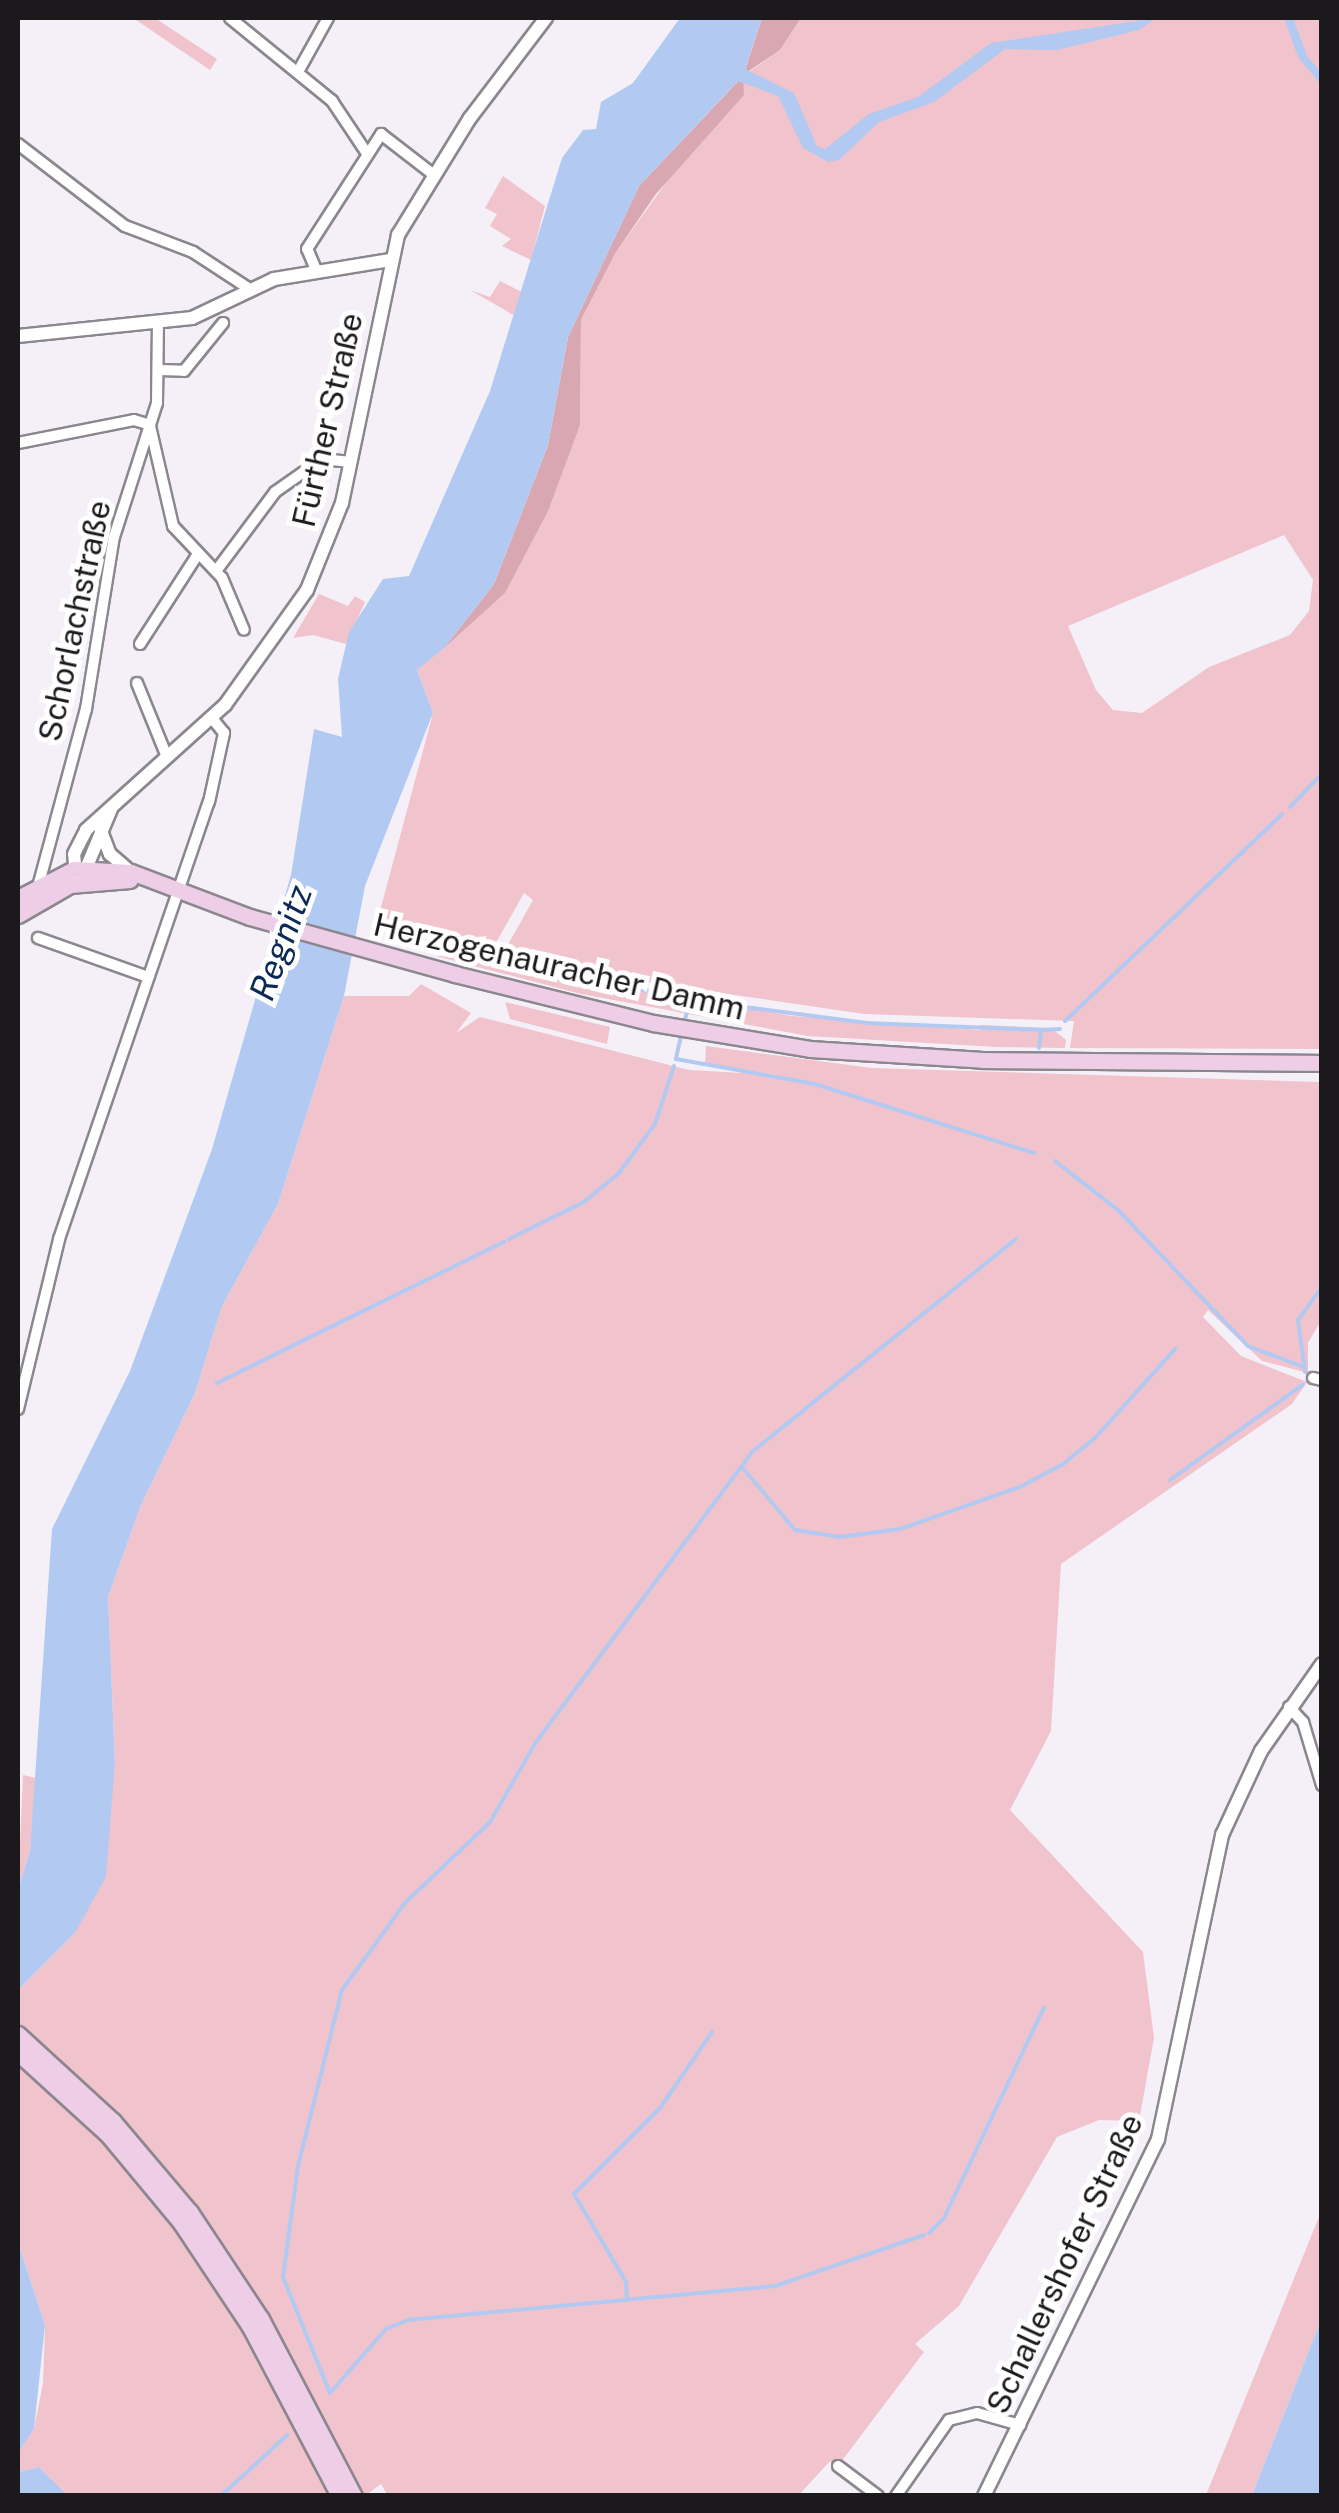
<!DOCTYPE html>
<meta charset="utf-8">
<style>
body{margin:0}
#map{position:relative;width:1339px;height:2513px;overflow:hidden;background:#f5f0f8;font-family:"Public Sans",sans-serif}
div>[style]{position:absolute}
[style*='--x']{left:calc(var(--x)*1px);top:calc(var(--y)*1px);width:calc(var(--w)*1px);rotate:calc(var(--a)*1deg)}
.green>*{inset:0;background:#f1c3cd}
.forest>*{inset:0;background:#d8a7b2}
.water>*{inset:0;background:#b2caf1}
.stream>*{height:4px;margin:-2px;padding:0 2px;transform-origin:2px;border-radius:2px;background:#b2caf1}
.roads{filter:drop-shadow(2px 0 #8b878e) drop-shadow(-2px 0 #8b878e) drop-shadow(0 2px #8b878e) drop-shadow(0 -2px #8b878e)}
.minor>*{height:10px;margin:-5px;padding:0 5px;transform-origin:5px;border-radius:5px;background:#fff}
.tertiary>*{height:12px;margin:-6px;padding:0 6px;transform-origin:6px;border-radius:6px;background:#fff}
.secondary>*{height:15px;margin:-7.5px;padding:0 7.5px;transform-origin:7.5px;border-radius:7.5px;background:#eecee6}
span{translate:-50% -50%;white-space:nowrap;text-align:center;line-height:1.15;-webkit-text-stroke:10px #fff;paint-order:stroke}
.street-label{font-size:32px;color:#1b191c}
.water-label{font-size:35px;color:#0d2a57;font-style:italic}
.frame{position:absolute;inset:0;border:20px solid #1b191c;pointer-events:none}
</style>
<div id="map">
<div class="green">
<i style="clip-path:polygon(133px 18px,155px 18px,217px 59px,210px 70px)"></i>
<i style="clip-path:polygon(evenodd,801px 18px,1321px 18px,1321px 1049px,1070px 1048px,1074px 1021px,864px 1014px,625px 979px,510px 953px,506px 948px,533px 900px,524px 893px,493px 948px,410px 939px,376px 926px,433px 713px,417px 670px,505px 593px,580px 425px,581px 320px,616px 252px,743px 76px,780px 50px,801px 18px,1284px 535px,1313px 580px,1309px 611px,1290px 635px,1209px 667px,1142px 713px,1113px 710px,1096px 690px,1068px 626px,1284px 535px)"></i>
<i style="clip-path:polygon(503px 176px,545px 206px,531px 260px,502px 246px,511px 239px,490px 226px,497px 214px,485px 208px)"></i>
<i style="clip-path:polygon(500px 281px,522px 292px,515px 316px,470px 290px,490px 297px)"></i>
<i style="clip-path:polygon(319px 594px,348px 606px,355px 596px,365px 602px,346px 644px,313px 635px,293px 638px)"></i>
<i style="clip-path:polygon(436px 956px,485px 957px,792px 1016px,980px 1030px,980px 1025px,1051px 1028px,1066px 1040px,1065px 1048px,996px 1047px,808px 1036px,581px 994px)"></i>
<i style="clip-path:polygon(421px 984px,471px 1013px,456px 1033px,480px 1017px,689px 1070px,778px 1075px,705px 1064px,706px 1046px,872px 1068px,1321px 1082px,1322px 1319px,1308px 1343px,1308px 1373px,1262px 1361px,1208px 1310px,1203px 1317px,1241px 1356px,1307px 1382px,1292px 1404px,1061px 1564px,1051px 1731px,1010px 1810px,1143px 1952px,1154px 2038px,1139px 2121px,1099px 2120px,1057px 2137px,959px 2306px,915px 2344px,924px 2352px,838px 2466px,830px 2461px,799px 2495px,388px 2496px,381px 2484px,365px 2496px,67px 2496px,39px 2467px,18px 2472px,18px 2453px,34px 2429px,43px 2383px,45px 2325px,18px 2242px,18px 1990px,75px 1933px,115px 1762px,108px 1597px,141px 1505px,195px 1393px,222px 1306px,278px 1204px,344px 996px,409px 996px)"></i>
<i style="clip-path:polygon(505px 1002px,610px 1027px,607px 1044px,510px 1019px)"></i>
<i style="clip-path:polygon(23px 1775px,36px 1778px,30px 1851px,18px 1889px)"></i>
<i style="clip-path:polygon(1321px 2212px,1321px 2320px,1252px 2495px,1206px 2495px)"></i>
</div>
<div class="forest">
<i style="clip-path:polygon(762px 18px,801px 18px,780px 50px,743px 75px,744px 95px,656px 194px,616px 252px,581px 320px,580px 425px,548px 511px,505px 593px,444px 648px,494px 584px,548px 445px,568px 337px,639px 186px,743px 76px)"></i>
</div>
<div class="water">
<i style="clip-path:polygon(680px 18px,762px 18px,745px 69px,794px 93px,817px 146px,825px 149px,869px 114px,918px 97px,991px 43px,1156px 18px,1139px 30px,1057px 50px,1005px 49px,934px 102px,879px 122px,839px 160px,828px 162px,803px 148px,778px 96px,738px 81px,639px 186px,568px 337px,548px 445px,494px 584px,444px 648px,417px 670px,433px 713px,365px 886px,344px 996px,278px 1204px,222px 1306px,195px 1393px,141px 1505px,108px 1597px,115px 1762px,106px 1877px,75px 1933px,18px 1990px,18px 1889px,30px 1851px,52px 1529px,130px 1371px,212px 1149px,291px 875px,314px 729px,342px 737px,338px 679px,349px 632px,383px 579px,409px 576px,490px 391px,562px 158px,583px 130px,596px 129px,601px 102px,633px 83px)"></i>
<i style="clip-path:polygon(1284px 18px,1293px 18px,1307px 56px,1321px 72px,1321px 85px,1298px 57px)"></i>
<i style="clip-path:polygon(18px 2242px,45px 2325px,34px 2429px,18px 2453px)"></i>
<i style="clip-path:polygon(1321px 2320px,1321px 2495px,1252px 2495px)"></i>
<i style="clip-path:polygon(39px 2467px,67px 2495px,18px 2495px,18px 2472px)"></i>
</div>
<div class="stream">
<i style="--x:1290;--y:807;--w:46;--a:-45.9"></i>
<i style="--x:509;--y:962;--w:185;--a:11.9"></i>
<i style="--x:690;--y:1000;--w:25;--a:104"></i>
<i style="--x:690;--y:1000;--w:177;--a:7.4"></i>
<i style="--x:866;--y:1023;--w:175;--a:2.3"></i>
<i style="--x:1041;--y:1030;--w:18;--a:96"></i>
<i style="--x:1065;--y:1021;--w:300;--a:-43.6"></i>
<i style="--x:1041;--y:1030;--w:19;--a:-3"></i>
<i style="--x:676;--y:1058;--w:26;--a:-77"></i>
<i style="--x:676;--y:1059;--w:141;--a:10.2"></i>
<i style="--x:815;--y:1084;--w:230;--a:17.5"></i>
<i style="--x:1055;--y:1161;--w:80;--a:37.9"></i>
<i style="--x:1118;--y:1210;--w:188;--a:46.3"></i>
<i style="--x:1248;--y:1346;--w:60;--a:20.6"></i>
<i style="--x:509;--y:1239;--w:84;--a:-26.3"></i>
<i style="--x:584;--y:1202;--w:45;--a:-39.6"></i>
<i style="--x:619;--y:1173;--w:61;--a:-53.7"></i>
<i style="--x:655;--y:1124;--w:61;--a:-71.9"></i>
<i style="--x:1305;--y:1372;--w:52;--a:-97.7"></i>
<i style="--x:1298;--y:1320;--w:41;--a:-54"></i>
<i style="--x:217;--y:1383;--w:320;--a:-26.2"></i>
<i style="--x:742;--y:1467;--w:82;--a:49.9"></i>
<i style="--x:795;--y:1530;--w:46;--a:8.8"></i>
<i style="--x:840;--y:1537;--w:61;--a:-7.6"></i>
<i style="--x:900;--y:1529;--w:127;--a:-19.3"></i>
<i style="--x:1020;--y:1487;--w:49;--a:-28.1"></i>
<i style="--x:1063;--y:1464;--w:41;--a:-39.1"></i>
<i style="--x:1095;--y:1438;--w:120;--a:-48"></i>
<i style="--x:1170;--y:1480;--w:163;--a:-35.7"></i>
<i style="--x:929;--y:2233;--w:21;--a:-45"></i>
<i style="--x:944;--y:2218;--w:233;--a:-64.6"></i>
<i style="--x:924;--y:2235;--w:157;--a:161.1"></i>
<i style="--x:775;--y:2286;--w:369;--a:174.7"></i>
<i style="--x:408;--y:2320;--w:24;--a:158"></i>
<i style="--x:386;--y:2329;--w:85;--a:131.2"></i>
<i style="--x:330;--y:2393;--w:125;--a:-112.1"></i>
<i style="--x:283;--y:2277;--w:112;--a:-82.3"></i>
<i style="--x:298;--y:2166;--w:181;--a:-76"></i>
<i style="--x:342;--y:1990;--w:107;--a:-54.1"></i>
<i style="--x:405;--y:1903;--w:117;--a:-43.6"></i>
<i style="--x:490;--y:1822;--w:92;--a:-60.1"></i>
<i style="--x:536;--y:1742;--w:362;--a:-53.3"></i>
<i style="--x:752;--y:1452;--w:339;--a:-38.9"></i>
<i style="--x:627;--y:2300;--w:18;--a:-93"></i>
<i style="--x:626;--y:2282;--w:102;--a:-120.6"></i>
<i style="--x:574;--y:2194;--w:122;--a:-45"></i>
<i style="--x:660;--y:2108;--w:92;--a:-55.6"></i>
<i style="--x:221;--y:2496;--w:90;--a:-42.7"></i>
</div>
<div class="roads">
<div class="minor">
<i style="--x:230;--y:18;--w:132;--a:39.1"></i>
<i style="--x:332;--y:101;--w:61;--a:56.3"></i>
<i style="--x:299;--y:70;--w:60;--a:-60.9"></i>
<i style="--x:18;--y:144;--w:135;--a:37.5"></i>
<i style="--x:125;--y:226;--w:73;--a:20.9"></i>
<i style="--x:193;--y:252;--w:69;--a:33.2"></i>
<i style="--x:317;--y:272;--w:25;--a:-113"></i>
<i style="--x:307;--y:249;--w:137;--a:-57.2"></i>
<i style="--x:381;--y:134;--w:67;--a:37.7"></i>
<i style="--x:160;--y:370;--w:24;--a:2"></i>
<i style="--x:184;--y:371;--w:62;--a:-50.9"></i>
<i style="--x:150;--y:426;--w:103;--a:77"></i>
<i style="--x:173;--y:526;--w:71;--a:46.7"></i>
<i style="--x:222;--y:578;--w:56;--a:67.1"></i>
<i style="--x:18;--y:443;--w:118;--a:-11.2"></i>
<i style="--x:134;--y:420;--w:17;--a:17"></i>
<i style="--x:216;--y:571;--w:99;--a:-53.2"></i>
<i style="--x:275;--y:492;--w:57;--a:-35.1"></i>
<i style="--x:322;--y:459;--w:29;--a:6"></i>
<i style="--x:140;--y:644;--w:107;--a:-57.2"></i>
<i style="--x:137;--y:683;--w:80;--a:67.9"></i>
<i style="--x:39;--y:883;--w:180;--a:-74.9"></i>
<i style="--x:86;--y:709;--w:174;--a:-80.8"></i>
<i style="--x:114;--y:537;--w:141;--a:-72.2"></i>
<i style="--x:157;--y:403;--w:80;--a:-89.3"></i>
<i style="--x:38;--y:938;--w:117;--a:19.5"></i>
<i style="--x:1313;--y:1378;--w:9;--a:13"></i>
<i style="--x:18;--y:1409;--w:175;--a:-76.4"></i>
<i style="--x:59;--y:1239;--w:462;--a:-71.1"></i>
<i style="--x:209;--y:802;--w:71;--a:-77.7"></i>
<i style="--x:224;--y:733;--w:21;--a:-129"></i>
<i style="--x:1289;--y:1707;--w:21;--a:47"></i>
<i style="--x:1303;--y:1722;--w:66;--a:73.2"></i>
<i style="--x:838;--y:2466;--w:50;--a:36.9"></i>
<i style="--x:896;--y:2496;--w:93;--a:-55.1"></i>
<i style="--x:949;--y:2420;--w:29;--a:-14"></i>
<i style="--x:977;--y:2413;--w:45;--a:15.6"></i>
</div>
<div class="tertiary">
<i style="--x:18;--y:336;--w:175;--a:-5.9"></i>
<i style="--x:192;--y:318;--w:91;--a:-25.4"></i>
<i style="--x:274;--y:279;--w:118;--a:-9.3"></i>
<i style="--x:101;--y:831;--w:25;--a:69"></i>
<i style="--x:110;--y:854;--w:28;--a:41"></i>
<i style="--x:76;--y:876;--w:22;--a:-95"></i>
<i style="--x:74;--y:854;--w:27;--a:-63"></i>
<i style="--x:86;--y:830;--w:187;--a:-42"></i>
<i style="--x:225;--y:705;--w:141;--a:-54.5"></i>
<i style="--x:307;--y:590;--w:94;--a:-68.1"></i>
<i style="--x:342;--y:503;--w:274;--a:-78.2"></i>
<i style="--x:398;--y:235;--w:137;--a:-58.4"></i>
<i style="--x:470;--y:118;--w:126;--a:-52.8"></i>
<i style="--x:82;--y:878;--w:75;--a:-67.2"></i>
<i style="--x:984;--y:2496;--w:397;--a:-64"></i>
<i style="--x:1158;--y:2139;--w:311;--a:-78.1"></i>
<i style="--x:1222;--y:1835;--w:93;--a:-65.1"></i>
<i style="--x:1261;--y:1751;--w:106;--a:-55"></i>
</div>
<div class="secondary">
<i style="--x:18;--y:898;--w:63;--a:-27.4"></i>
<i style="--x:74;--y:869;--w:57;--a:3"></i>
<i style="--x:131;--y:872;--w:127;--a:20.7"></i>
<i style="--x:250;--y:917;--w:213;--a:15.5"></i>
<i style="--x:455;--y:974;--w:204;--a:13.9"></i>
<i style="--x:653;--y:1023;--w:159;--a:9.4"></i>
<i style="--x:810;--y:1049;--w:173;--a:3.6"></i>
<i style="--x:983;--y:1060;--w:339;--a:0.5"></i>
<i style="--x:18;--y:915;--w:60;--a:-30"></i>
<i style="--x:70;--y:885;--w:60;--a:-4.8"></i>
<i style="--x:18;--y:2034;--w:129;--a:42.5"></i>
<i style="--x:113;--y:2121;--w:119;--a:49.8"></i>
<i style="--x:190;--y:2212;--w:128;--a:56.4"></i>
<i style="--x:261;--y:2319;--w:200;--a:62.3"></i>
<i style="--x:18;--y:2053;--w:122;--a:42.3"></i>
<i style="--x:108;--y:2135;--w:114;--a:50.3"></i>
<i style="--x:181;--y:2223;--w:125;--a:56.4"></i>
<i style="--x:250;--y:2327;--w:191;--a:62.2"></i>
</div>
</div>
<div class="street-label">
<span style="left:328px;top:420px;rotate:-77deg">Fürther Straße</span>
<span style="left:75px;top:621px;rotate:-78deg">Schorlachstraße</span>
<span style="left:559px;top:967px;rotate:13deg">Herzogenauracher Damm</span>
<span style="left:1065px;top:2264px;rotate:-65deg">Schallershofer Straße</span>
</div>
<div class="water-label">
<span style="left:281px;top:943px;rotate:-70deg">Regnitz</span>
</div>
<div class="frame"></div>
</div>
